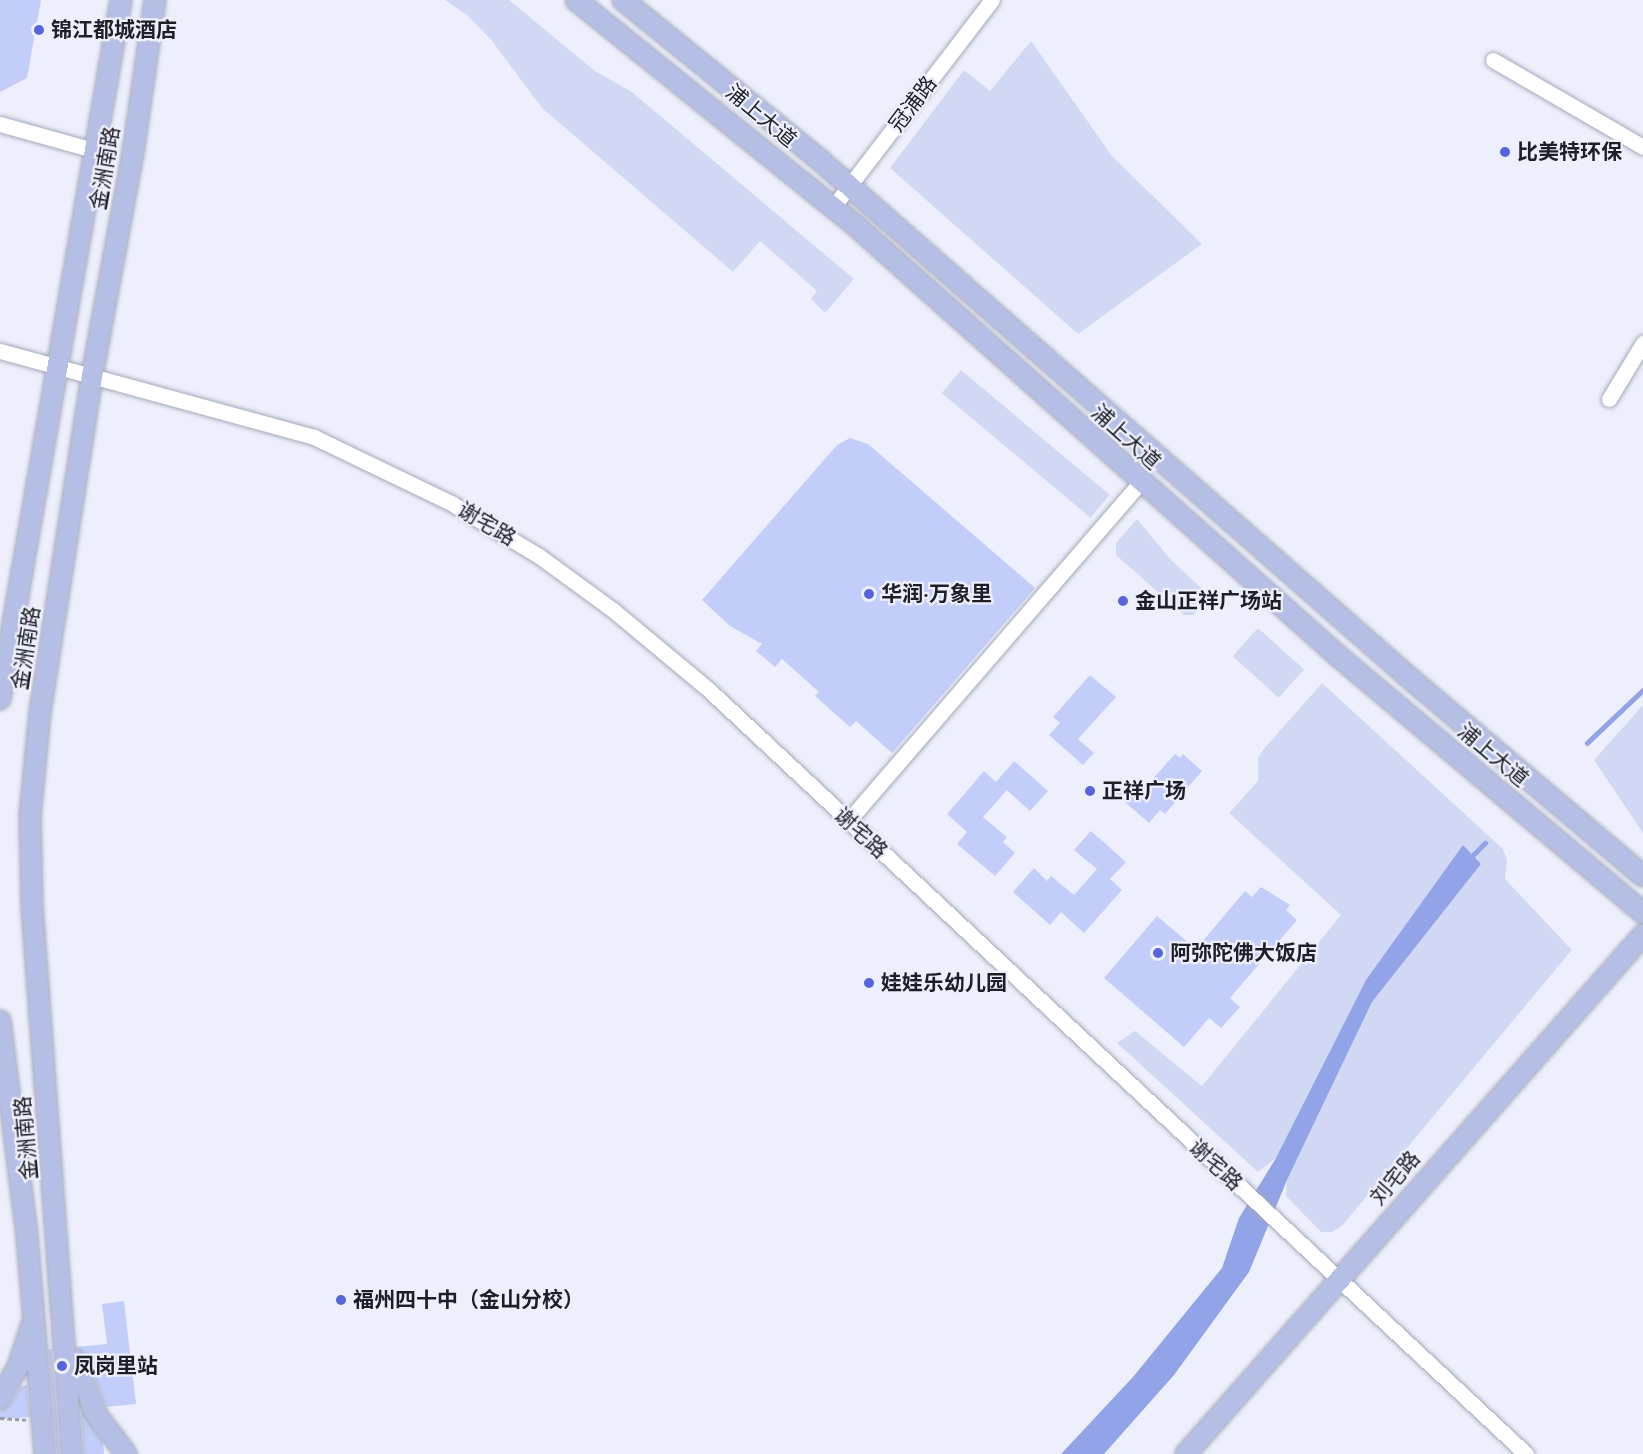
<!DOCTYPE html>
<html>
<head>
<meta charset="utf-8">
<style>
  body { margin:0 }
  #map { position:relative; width:1643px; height:1454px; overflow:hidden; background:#edf0fc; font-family:"Libre Baskerville","Noto Sans SC",serif }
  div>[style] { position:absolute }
  .green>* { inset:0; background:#d1d8f3; transform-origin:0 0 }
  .water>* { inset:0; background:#93a3e8 }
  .stream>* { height:4.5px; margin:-2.25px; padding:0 2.25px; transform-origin:2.25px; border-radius:2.25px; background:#93a3e8 }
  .building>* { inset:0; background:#c2cef9 }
  .path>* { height:3px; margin-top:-1.5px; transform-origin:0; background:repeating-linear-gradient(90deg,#999ba5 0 4.5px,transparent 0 7.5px) }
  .roads { filter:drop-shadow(0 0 2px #a4a9bb) drop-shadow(0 0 2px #a4a9bb) }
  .minor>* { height:15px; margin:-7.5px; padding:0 7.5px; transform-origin:7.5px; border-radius:7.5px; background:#fff }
  .major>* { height:20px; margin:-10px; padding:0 10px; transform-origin:10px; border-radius:10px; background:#b5bee5 }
  .dots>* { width:16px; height:16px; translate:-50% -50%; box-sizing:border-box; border:3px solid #edf0fc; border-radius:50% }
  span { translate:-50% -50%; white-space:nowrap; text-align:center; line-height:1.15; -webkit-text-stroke:4.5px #edf0fc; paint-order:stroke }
  .poi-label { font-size:21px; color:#1e1f26; font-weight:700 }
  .left { translate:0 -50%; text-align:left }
  .street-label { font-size:21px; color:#1e1f26 }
</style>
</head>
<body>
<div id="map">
  <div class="green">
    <div style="clip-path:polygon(445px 0,509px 0,595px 71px,632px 92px,854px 279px,825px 313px,811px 299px,817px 291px,760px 241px,733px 272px,542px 108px,492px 41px,467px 15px)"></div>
    <div style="clip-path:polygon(1031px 41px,1112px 156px,1202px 244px,1078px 334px,890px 168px,964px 70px,990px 91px)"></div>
    <div style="left:961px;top:370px;width:194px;height:30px;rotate:40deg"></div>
    <div style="clip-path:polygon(1137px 519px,1171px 560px,1212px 598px,1193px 615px,1184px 615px,1116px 555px,1116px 543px)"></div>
    <div style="left:1258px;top:628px;width:62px;height:38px;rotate:42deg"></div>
    <div style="clip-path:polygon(1322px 683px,1503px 849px,1507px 860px,1505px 879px,1572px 950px,1342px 1226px,1332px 1232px,1321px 1232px,1286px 1196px,1287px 1180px,1372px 1002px,1481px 864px,1463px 846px,1276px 1158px,1258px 1172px,1117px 1043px,1135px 1031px,1202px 1086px,1341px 915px,1229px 813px,1258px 781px,1258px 758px,1263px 750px)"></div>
    <div style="clip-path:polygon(1643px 705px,1643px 833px,1594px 760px)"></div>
  </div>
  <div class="water">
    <div style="clip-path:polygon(1463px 845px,1481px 864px,1372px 1002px,1287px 1180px,1249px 1272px,1174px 1375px,1104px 1454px,1061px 1454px,1133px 1377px,1222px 1268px,1239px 1218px,1276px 1158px,1366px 980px)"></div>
  </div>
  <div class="stream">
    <div style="left:1587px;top:743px;width:77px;rotate:-43.4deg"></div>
    <div style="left:1473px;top:855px;width:17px;rotate:-45deg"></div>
  </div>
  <div class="building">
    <div style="clip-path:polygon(0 0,41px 0,27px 78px,0 92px)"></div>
    <div style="clip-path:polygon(850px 438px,868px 444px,1035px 588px,892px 753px,856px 721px,850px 727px,815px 696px,819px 692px,782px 659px,775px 667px,756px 651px,762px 644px,730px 626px,702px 600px,837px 445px)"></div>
    <div style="clip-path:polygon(1090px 675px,1116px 697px,1078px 739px,1094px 753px,1083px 765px,1049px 735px,1060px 723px,1053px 717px)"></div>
    <div style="clip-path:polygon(1175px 754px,1180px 758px,1183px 754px,1202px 771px,1165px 814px,1160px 810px,1149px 823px,1111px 790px,1121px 778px,1139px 794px)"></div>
    <div style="clip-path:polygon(1014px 761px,1048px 791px,1030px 811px,1007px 790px,983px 817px,1007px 837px,1003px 842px,1015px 853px,995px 876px,957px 844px,967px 832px,947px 814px,984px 771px,996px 782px)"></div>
    <div style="clip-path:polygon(1091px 831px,1126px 862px,1110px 879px,1122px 890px,1084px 933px,1061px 912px,1050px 925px,1013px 892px,1034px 868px,1047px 881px,1051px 876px,1074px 895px,1097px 869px,1074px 850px)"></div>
    <div style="clip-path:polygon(1261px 887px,1290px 905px,1286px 910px,1297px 920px,1230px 998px,1240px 1007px,1221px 1028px,1209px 1018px,1184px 1047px,1104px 978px,1157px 916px,1196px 949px,1245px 891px,1252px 897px)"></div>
    <div style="clip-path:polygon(124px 1301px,136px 1404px,106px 1407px,86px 1356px,76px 1347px,107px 1344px,102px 1304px)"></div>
    <div style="clip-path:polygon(48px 1349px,52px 1349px,60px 1454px,57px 1454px)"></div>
    <div style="clip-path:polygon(27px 1385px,30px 1417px,0 1419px,0 1410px,10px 1404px,21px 1386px)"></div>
    <div style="clip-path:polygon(81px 1408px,103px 1443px,104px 1454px,84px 1454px)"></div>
  </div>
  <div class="path">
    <div style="left:0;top:1418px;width:26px;rotate:4deg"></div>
  </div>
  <div class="roads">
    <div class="minor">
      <div style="left:1493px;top:60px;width:173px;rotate:30.1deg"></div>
      <div style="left:0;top:124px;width:98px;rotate:15.5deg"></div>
      <div style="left:833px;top:207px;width:261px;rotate:-52.5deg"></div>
      <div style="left:0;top:351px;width:326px;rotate:15.3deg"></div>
      <div style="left:314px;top:437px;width:152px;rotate:25.7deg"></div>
      <div style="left:451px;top:503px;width:103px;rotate:31.1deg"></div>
      <div style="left:539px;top:556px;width:92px;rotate:36.1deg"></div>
      <div style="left:613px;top:610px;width:125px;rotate:39.8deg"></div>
      <div style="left:709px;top:690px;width:1119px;rotate:43.08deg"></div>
      <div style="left:1609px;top:399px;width:66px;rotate:-58.7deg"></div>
      <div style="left:848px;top:821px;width:448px;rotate:-49.2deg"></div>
    </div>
    <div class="major">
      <div style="left:576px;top:0;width:360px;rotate:38.9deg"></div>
      <div style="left:856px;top:226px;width:645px;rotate:41.73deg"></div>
      <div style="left:1337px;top:655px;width:400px;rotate:40.1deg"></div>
      <div style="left:623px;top:0;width:257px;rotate:39.1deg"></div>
      <div style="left:822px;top:162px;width:776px;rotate:41.29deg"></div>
      <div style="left:1405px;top:674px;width:312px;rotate:40.3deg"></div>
      <div style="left:0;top:699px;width:709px;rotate:-80.18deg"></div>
      <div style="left:0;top:1021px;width:217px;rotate:82.8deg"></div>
      <div style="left:27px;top:1236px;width:219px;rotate:85.3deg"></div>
      <div style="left:75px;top:1360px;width:58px;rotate:68.7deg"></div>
      <div style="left:96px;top:1414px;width:50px;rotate:53.1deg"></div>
      <div style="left:0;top:1398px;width:36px;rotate:-60deg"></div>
      <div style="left:18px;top:1367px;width:42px;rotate:-72deg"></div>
      <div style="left:72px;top:1454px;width:550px;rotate:-94.17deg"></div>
      <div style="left:32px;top:905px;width:89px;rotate:-91.3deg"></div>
      <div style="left:30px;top:816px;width:104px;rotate:-84.5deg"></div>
      <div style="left:40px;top:712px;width:340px;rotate:-81.2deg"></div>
      <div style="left:92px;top:376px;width:227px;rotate:-79.6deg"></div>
      <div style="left:133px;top:153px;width:155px;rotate:-81.8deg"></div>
      <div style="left:1186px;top:1454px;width:692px;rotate:-48.63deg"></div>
    </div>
  </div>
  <div class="dots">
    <div style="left:39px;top:30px;background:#5665dc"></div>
    <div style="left:1505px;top:152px;background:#5665dc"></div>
    <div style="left:869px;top:594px;background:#5665dc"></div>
    <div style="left:1123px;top:601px;background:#5665dc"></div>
    <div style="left:1090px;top:791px;background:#5665dc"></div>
    <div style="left:1158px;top:953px;background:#5665dc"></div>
    <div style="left:869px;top:983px;background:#5665dc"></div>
    <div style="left:341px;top:1300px;background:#5665dc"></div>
    <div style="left:62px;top:1366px;background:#5665dc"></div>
  </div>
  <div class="poi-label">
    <span class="left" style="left:51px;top:30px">锦江都城酒店</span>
    <span class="left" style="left:1517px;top:152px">比美特环保</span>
    <span class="left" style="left:881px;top:594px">华润·万象里</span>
    <span class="left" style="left:1135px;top:601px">金山正祥广场站</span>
    <span class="left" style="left:1102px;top:791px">正祥广场</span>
    <span class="left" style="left:1170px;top:953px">阿弥陀佛大饭店</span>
    <span class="left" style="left:881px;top:983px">娃娃乐幼儿园</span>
    <span class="left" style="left:353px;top:1300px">福州四十中（金山分校）</span>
    <span class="left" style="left:74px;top:1366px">凤岗里站</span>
  </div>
  <div class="street-label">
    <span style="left:913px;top:104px;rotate:-53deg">冠浦路</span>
    <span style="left:761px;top:116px;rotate:40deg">浦上大道</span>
    <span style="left:105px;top:168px;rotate:-80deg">金洲南路</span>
    <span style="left:1126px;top:437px;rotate:42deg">浦上大道</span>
    <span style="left:487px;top:524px;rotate:31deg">谢宅路</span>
    <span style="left:26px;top:648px;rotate:-81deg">金洲南路</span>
    <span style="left:1493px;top:755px;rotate:40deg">浦上大道</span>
    <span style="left:861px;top:833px;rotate:43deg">谢宅路</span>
    <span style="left:26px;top:1138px;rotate:-95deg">金洲南路</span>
    <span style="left:1216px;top:1165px;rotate:43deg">谢宅路</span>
    <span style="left:1395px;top:1178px;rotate:-49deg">刘宅路</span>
  </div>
</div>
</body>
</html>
